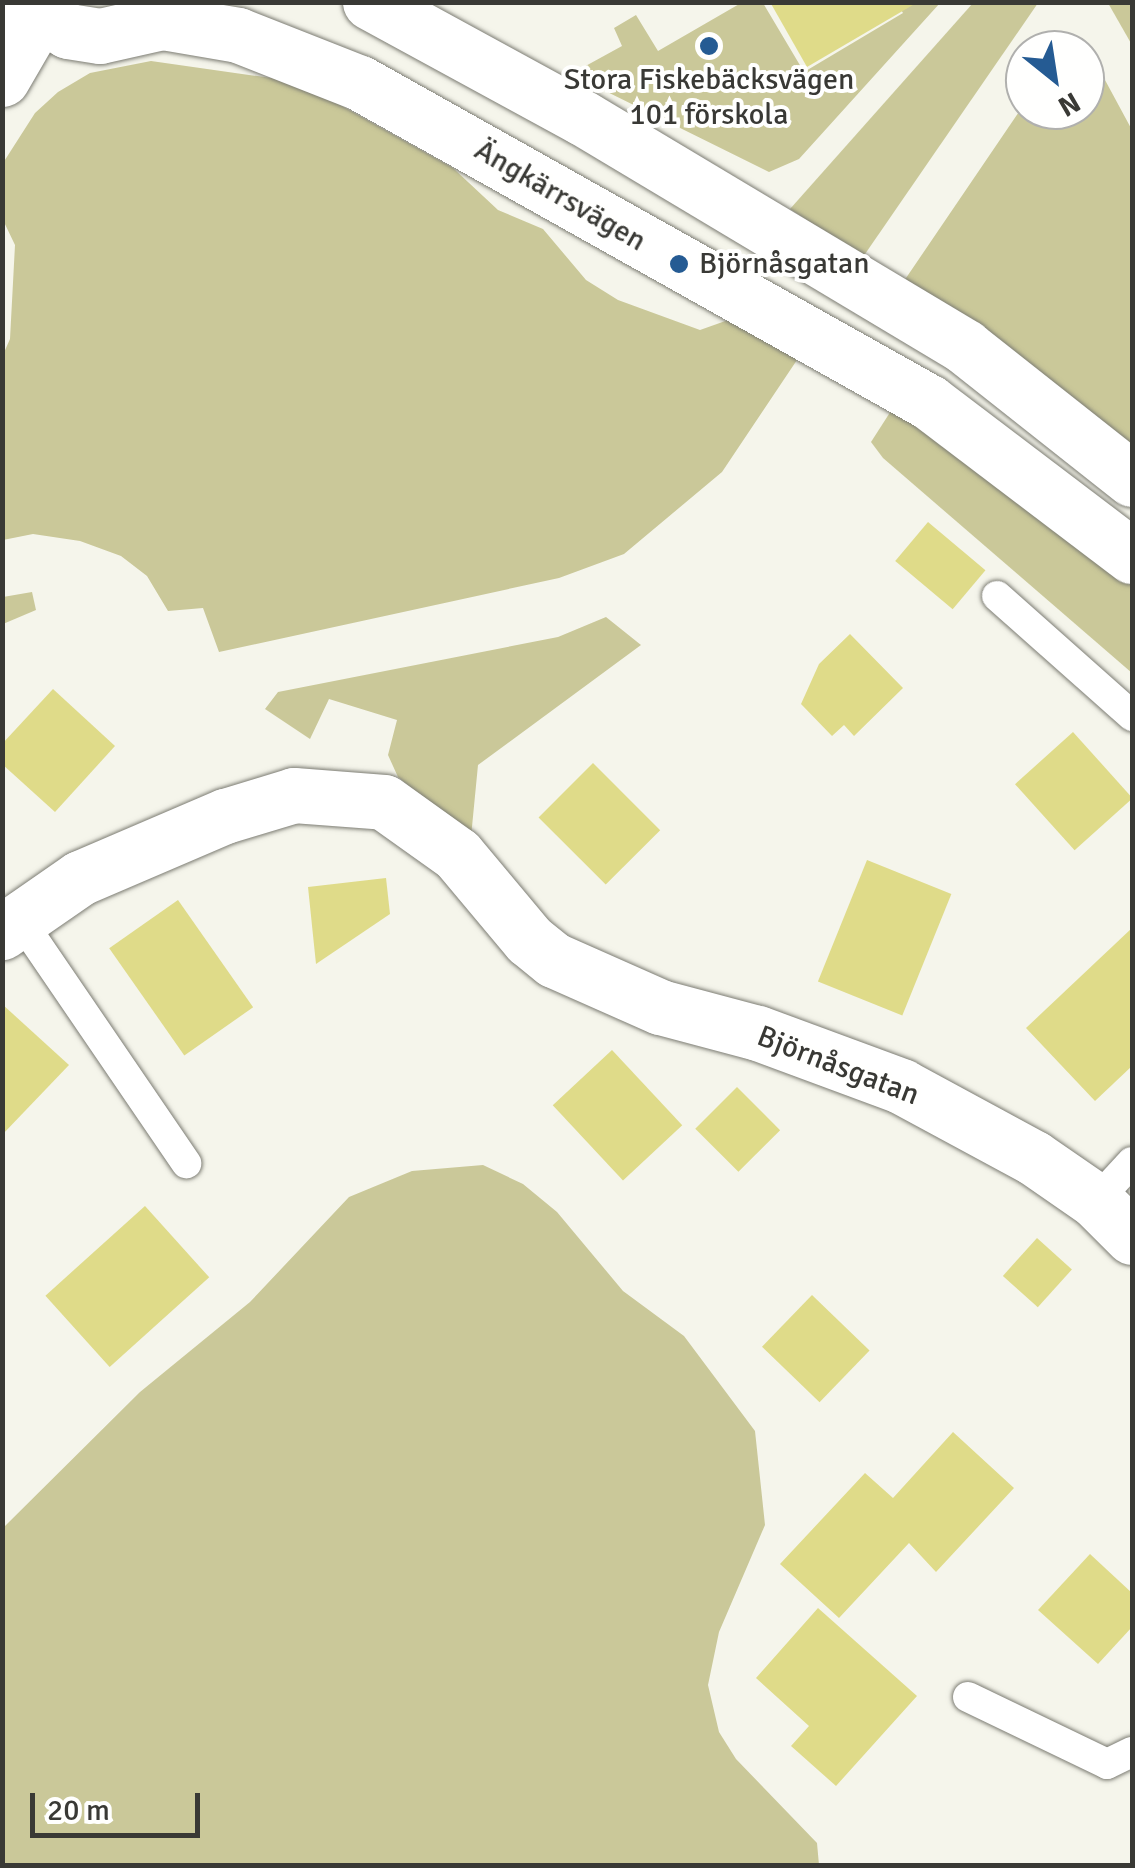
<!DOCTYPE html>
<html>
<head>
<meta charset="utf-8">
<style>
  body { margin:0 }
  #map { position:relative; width:1135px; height:1868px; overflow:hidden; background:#f5f5eb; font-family:Signika,sans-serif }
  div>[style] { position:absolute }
  .green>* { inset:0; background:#cac899 }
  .building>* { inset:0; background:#dfdb89; transform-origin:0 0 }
  .roads { filter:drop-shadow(0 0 2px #7c7c73) drop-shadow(0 0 2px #7c7c73) }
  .service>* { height:30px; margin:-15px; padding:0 15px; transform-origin:15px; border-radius:15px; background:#fff }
  .minor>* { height:55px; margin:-27.5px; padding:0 27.5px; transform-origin:27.5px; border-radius:27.5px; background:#fff }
  .tertiary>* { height:55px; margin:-27.5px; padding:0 27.5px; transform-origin:27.5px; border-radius:27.5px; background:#fff }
  .dots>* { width:28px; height:28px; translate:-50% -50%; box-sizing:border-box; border:5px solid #fffffe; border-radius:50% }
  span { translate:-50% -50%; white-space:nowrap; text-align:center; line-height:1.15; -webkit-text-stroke:8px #fffffe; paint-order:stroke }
  .poi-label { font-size:30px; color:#393935 }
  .left { translate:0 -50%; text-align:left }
  .street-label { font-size:30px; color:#393935 }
  .frame { position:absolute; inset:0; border:5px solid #393935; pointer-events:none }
  .north { position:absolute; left:1005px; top:30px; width:100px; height:100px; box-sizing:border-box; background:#fffffe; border:2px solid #b0b0ae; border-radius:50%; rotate:150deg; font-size:28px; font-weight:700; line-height:40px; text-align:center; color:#393935 }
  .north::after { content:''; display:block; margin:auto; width:35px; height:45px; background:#255b93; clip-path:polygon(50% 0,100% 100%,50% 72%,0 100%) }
  .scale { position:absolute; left:30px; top:1793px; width:170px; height:45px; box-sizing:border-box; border:5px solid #393935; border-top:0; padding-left:12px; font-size:30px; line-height:35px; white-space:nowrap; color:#393935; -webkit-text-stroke:8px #fffffe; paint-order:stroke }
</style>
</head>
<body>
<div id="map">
  <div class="green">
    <div style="clip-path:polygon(741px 3px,763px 3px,804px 72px,903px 13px,897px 3px,940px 3px,799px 159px,769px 172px,571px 74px,622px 46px,614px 28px,636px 15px,658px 51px)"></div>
    <div style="clip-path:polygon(973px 3px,1038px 3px,863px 257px,790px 209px)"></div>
    <div style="clip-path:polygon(1108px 3px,1132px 3px,1132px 45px)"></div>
    <div style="clip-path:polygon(1085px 43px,1132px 130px,1132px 445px,904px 281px,1025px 103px,1025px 110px,1085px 110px,1085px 50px,1063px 50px)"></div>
    <div style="clip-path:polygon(151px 61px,299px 82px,453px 168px,498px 210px,543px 229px,586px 280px,618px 300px,700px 330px,731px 319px,801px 354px,722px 472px,624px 554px,559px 578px,219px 652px,203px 608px,168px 611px,147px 576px,121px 556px,80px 541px,33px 534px,3px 540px,2px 357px,10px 339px,15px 245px,3px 220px,3px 163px,35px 113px,58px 92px,90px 73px)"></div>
    <div style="clip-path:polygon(898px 400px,1132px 576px,1132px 673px,883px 458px,871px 442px)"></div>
    <div style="clip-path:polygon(32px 592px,36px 610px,3px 624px,3px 597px)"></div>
    <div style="clip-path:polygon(606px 617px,641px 645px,478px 765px,471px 837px,398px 777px,388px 755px,397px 720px,329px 699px,310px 739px,265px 709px,278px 692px,558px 637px)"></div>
    <div style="clip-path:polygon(483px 1165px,523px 1184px,557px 1212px,623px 1291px,684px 1336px,755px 1431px,765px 1525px,719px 1632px,708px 1685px,719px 1732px,736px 1759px,817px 1843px,819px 1865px,3px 1865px,3px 1528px,140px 1392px,250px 1302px,349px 1197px,412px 1171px)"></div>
  </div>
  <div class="building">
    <div style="clip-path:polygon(770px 2px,918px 2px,807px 67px)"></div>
    <div style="left:928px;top:522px;width:75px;height:51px;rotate:40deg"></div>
    <div style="clip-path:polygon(850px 634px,903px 688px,854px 736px,844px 725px,832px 736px,801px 704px,819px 664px)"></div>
    <div style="clip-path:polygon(53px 689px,115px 746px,55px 812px,2px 764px,2px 744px)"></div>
    <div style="left:1073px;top:732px;width:89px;height:78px;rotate:48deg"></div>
    <div style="left:593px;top:763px;width:95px;height:77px;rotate:45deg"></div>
    <div style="left:867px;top:860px;width:91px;height:131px;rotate:22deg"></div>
    <div style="clip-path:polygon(386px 878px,390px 914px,316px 964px,308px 887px)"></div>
    <div style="left:178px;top:900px;width:131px;height:84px;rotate:55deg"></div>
    <div style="clip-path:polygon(1132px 928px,1132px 1066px,1095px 1101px,1026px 1028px)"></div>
    <div style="clip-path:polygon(2px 1004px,69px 1065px,2px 1135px)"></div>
    <div style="left:612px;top:1050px;width:103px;height:81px;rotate:47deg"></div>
    <div style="left:737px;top:1087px;width:61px;height:59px;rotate:45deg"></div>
    <div style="left:145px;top:1206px;width:96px;height:134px;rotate:48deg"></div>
    <div style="left:1037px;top:1238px;width:47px;height:51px;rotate:42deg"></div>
    <div style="left:812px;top:1295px;width:80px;height:72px;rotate:44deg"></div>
    <div style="clip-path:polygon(953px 1432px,1014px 1488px,936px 1572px,909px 1543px,839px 1618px,780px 1564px,865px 1473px,893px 1498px)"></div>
    <div style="clip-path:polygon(1090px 1554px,1132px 1593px,1132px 1627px,1098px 1664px,1038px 1610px)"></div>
    <div style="clip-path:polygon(818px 1608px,917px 1696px,836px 1786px,791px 1746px,809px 1726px,756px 1678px)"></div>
  </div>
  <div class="roads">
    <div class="service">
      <div style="left:997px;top:596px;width:181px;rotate:41.6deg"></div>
      <div style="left:19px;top:918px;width:297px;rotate:55.7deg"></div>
      <div style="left:1096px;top:1201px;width:53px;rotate:-47.3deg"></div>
      <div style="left:968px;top:1697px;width:154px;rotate:25.7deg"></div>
      <div style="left:1107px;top:1764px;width:28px;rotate:-26deg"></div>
    </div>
    <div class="minor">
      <div style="left:2px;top:932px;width:95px;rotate:-34.7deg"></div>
      <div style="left:80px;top:878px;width:158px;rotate:-23.2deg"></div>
      <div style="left:225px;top:816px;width:72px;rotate:-16.9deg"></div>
      <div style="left:294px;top:795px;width:90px;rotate:4.4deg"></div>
      <div style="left:384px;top:802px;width:90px;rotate:35.5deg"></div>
      <div style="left:457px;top:854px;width:112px;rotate:50.1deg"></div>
      <div style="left:529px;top:940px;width:32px;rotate:39deg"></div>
      <div style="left:554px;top:960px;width:116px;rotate:23.9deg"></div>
      <div style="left:660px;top:1007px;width:101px;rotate:14.9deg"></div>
      <div style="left:758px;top:1033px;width:153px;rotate:20.3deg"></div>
      <div style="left:901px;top:1086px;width:151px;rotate:28.4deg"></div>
      <div style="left:1034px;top:1158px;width:75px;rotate:34.7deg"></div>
      <div style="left:1096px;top:1201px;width:51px;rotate:45deg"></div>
    </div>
    <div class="tertiary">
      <div style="left:21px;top:2px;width:55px;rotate:31.7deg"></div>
      <div style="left:68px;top:31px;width:32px;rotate:9deg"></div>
      <div style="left:100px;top:36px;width:64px;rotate:-12.7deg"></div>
      <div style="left:162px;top:22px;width:35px;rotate:-35deg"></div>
      <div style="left:370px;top:2px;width:243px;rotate:28.6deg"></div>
      <div style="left:583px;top:118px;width:445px;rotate:30.9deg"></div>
      <div style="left:965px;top:347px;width:213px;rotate:38.3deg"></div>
      <div style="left:162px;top:22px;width:77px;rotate:9.7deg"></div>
      <div style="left:238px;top:35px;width:131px;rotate:21.5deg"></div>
      <div style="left:360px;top:83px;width:652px;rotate:29.28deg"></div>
      <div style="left:929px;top:402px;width:255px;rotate:37.2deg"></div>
      <div style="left:2px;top:79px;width:72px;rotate:-59.9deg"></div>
    </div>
  </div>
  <div class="dots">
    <div style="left:709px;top:46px;background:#255b93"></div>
    <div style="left:679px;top:264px;background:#255b93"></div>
  </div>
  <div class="poi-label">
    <span style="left:709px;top:97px">Stora Fiskebäcksvägen<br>101 förskola</span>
    <span class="left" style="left:699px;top:264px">Björnåsgatan</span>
  </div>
  <div class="street-label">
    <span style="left:560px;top:196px;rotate:30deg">Ängkärrsvägen</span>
    <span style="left:838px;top:1066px;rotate:21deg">Björnåsgatan</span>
  </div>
  <div class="frame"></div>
  <div class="north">N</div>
  <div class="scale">20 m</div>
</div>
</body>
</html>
